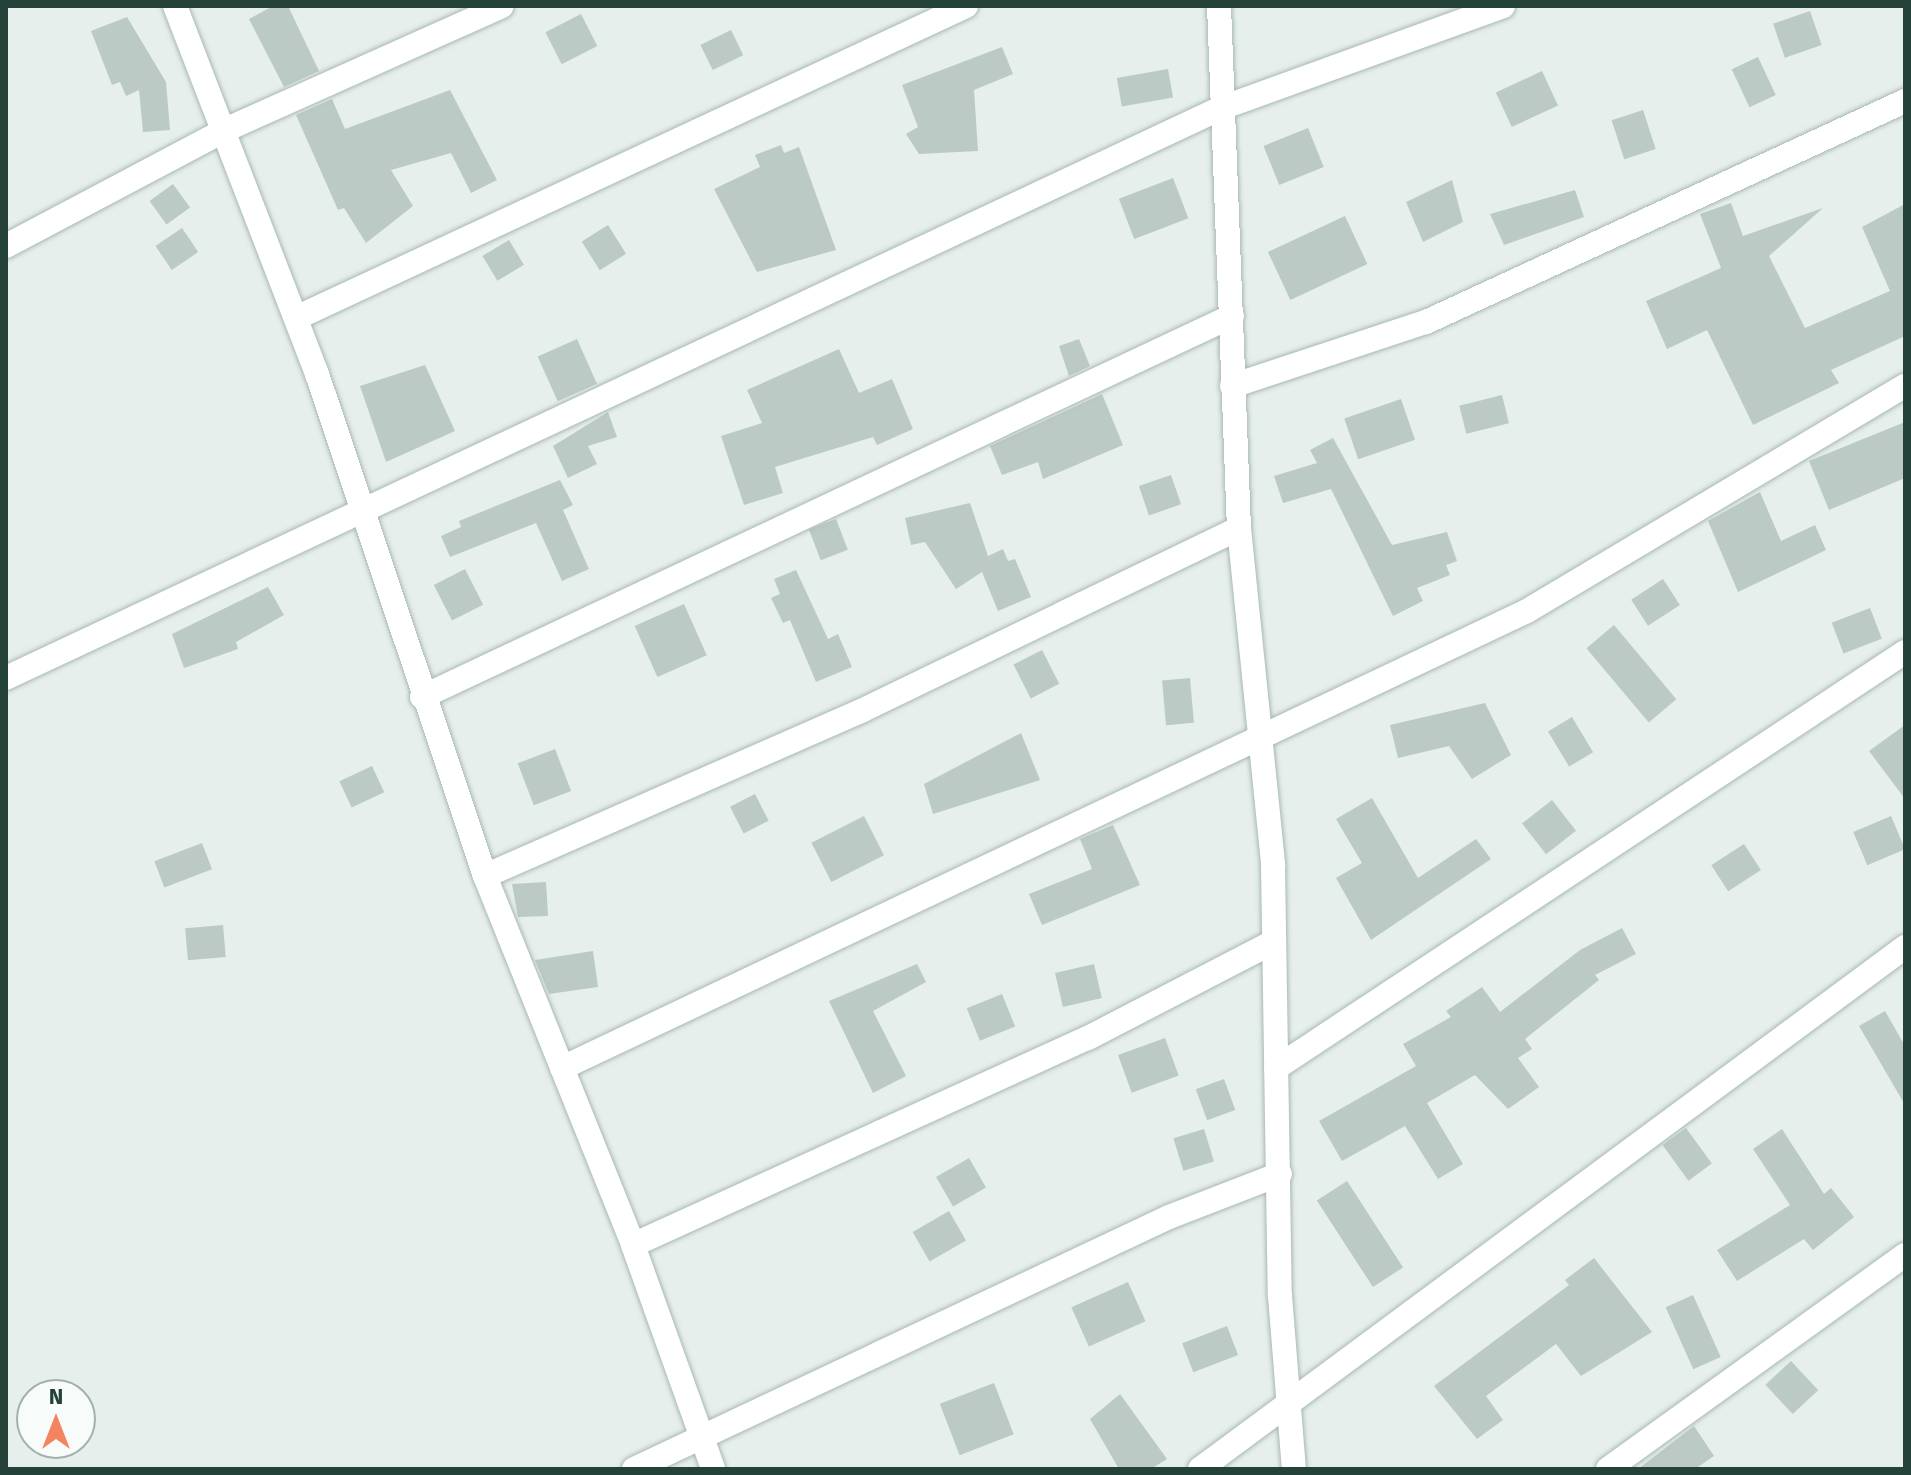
<!DOCTYPE html>
<html>
<head>
<meta charset="utf-8">
<style>
  body { margin:0 }
  #map { position:relative; width:1911px; height:1475px; overflow:hidden; background:#e6efeb; font-family:"Fira Sans",sans-serif }
  div>[style] { position:absolute }
  .building>* { inset:0; background:#bbcac4; transform-origin:0 0 }
  .roads { filter:drop-shadow(0 0 2px #a8b8b2) drop-shadow(0 0 2px #a8b8b2) }
  .street>* { height:24px; margin:-12px; padding:0 12px; transform-origin:12px; border-radius:12px; background:#fff }
  span { translate:-50% -50%; white-space:nowrap; text-align:center; line-height:1.15; -webkit-text-stroke:6px #f7fbf9; paint-order:stroke }
  .frame { position:absolute; inset:0; border:8px solid #24423a; pointer-events:none }
  .north { position:absolute; left:16px; top:1379px; width:80px; height:80px; box-sizing:border-box; background:#f7fbf9; border:2px solid #a3b1ad; border-radius:50%; rotate:0deg; font-size:22px; font-weight:700; line-height:32px; text-align:center; color:#24423a }
  .north::after { content:''; display:block; margin:auto; width:28px; height:36px; background:#f4845f; clip-path:polygon(50% 0,100% 100%,50% 72%,0 100%) }
</style>
</head>
<body>
<div id="map">
  <div class="building">
    <div style="clip-path:polygon(273px 6px,288px 6px,319px 71px,284px 87px,249px 19px)"></div>
    <div style="left:1810px;top:11px;width:36px;height:39px;rotate:71deg"></div>
    <div style="left:581px;top:14px;width:36px;height:40px;rotate:63deg"></div>
    <div style="clip-path:polygon(127px 17px,166px 82px,170px 130px,143px 132px,139px 90px,126px 96px,120px 82px,112px 85px,91px 31px)"></div>
    <div style="left:731px;top:30px;width:28px;height:34px;rotate:64deg"></div>
    <div style="clip-path:polygon(1002px 47px,1013px 74px,974px 90px,978px 151px,919px 154px,906px 134px,918px 127px,902px 85px)"></div>
    <div style="left:1758px;top:57px;width:42px;height:29px;rotate:65deg"></div>
    <div style="left:1168px;top:69px;width:29px;height:52px;rotate:80deg"></div>
    <div style="left:1542px;top:71px;width:38px;height:51px;rotate:65deg"></div>
    <div style="clip-path:polygon(450px 90px,497px 180px,471px 193px,451px 153px,391px 170px,413px 206px,366px 243px,344px 208px,338px 210px,296px 115px,332px 99px,345px 129px)"></div>
    <div style="left:1643px;top:110px;width:41px;height:33px;rotate:72deg"></div>
    <div style="left:1308px;top:128px;width:42px;height:48px;rotate:68deg"></div>
    <div style="clip-path:polygon(781px 145px,784px 153px,799px 147px,836px 250px,757px 272px,714px 189px,760px 167px,755px 155px)"></div>
    <div style="left:1173px;top:178px;width:43px;height:58px;rotate:69deg"></div>
    <div style="clip-path:polygon(1452px 180px,1463px 222px,1423px 242px,1406px 202px)"></div>
    <div style="left:173px;top:184px;width:29px;height:29px;rotate:54deg"></div>
    <div style="clip-path:polygon(1575px 190px,1584px 217px,1504px 245px,1490px 214px)"></div>
    <div style="clip-path:polygon(1731px 203px,1743px 236px,1823px 208px,1769px 256px,1805px 328px,1890px 291px,1862px 227px,1905px 204px,1905px 336px,1831px 370px,1839px 383px,1753px 425px,1707px 330px,1667px 349px,1646px 301px,1721px 268px,1700px 214px)"></div>
    <div style="left:1345px;top:216px;width:53px;height:85px;rotate:65deg"></div>
    <div style="left:608px;top:225px;width:34px;height:31px;rotate:58deg"></div>
    <div style="left:182px;top:228px;width:29px;height:32px;rotate:56deg"></div>
    <div style="left:509px;top:240px;width:29px;height:31px;rotate:59deg"></div>
    <div style="left:577px;top:339px;width:49px;height:43px;rotate:66deg"></div>
    <div style="clip-path:polygon(1079px 339px,1090px 366px,1069px 376px,1059px 346px)"></div>
    <div style="clip-path:polygon(839px 349px,859px 393px,892px 379px,913px 429px,877px 445px,873px 437px,775px 467px,783px 493px,744px 505px,721px 436px,762px 423px,747px 390px)"></div>
    <div style="clip-path:polygon(425px 365px,455px 431px,386px 462px,360px 386px)"></div>
    <div style="clip-path:polygon(1102px 394px,1123px 445px,1043px 479px,1038px 462px,1002px 475px,990px 446px)"></div>
    <div style="left:1502px;top:395px;width:29px;height:44px;rotate:76deg"></div>
    <div style="left:1401px;top:399px;width:43px;height:60px;rotate:71deg"></div>
    <div style="clip-path:polygon(608px 412px,617px 437px,588px 446px,597px 464px,568px 478px,553px 446px)"></div>
    <div style="clip-path:polygon(1905px 422px,1905px 478px,1829px 510px,1809px 461px)"></div>
    <div style="clip-path:polygon(1333px 438px,1392px 545px,1447px 532px,1457px 561px,1446px 565px,1450px 575px,1417px 588px,1423px 601px,1393px 616px,1331px 489px,1283px 503px,1274px 476px,1317px 463px,1310px 450px)"></div>
    <div style="left:1171px;top:475px;width:31px;height:34px;rotate:71deg"></div>
    <div style="clip-path:polygon(560px 480px,573px 505px,563px 510px,589px 569px,562px 581px,536px 523px,450px 557px,441px 536px,461px 527px,459px 521px)"></div>
    <div style="clip-path:polygon(1760px 492px,1781px 541px,1815px 525px,1826px 550px,1738px 592px,1708px 521px)"></div>
    <div style="clip-path:polygon(970px 503px,988px 556px,1003px 549px,1008px 561px,1015px 559px,1031px 597px,998px 611px,982px 572px,956px 589px,925px 542px,911px 545px,905px 518px)"></div>
    <div style="left:836px;top:519px;width:33px;height:29px;rotate:69deg"></div>
    <div style="left:465px;top:569px;width:40px;height:35px;rotate:63deg"></div>
    <div style="clip-path:polygon(796px 570px,828px 639px,838px 634px,852px 667px,816px 682px,790px 620px,783px 623px,771px 598px,780px 594px,774px 579px)"></div>
    <div style="left:1663px;top:579px;width:31px;height:38px;rotate:57deg"></div>
    <div style="clip-path:polygon(268px 587px,284px 615px,236px 642px,238px 649px,184px 668px,172px 634px)"></div>
    <div style="left:684px;top:604px;width:56px;height:54px;rotate:66deg"></div>
    <div style="left:1870px;top:608px;width:33px;height:41px;rotate:69deg"></div>
    <div style="left:1614px;top:625px;width:97px;height:36px;rotate:50deg"></div>
    <div style="left:1042px;top:650px;width:38px;height:32px;rotate:63deg"></div>
    <div style="left:1190px;top:678px;width:45px;height:28px;rotate:85deg"></div>
    <div style="clip-path:polygon(1485px 703px,1511px 755px,1472px 779px,1449px 746px,1398px 758px,1390px 725px)"></div>
    <div style="left:1572px;top:717px;width:41px;height:28px;rotate:59deg"></div>
    <div style="clip-path:polygon(1905px 725px,1905px 799px,1869px 751px)"></div>
    <div style="clip-path:polygon(1021px 733px,1040px 780px,933px 814px,924px 784px)"></div>
    <div style="left:555px;top:749px;width:45px;height:40px;rotate:69deg"></div>
    <div style="left:372px;top:766px;width:29px;height:36px;rotate:65deg"></div>
    <div style="left:755px;top:794px;width:30px;height:28px;rotate:63deg"></div>
    <div style="clip-path:polygon(1372px 798px,1418px 878px,1476px 839px,1491px 859px,1371px 940px,1336px 878px,1362px 863px,1336px 819px)"></div>
    <div style="left:1552px;top:800px;width:39px;height:38px;rotate:52deg"></div>
    <div style="left:864px;top:816px;width:44px;height:59px;rotate:63deg"></div>
    <div style="left:1891px;top:816px;width:36px;height:41px;rotate:67deg"></div>
    <div style="clip-path:polygon(1113px 825px,1140px 885px,1042px 925px,1029px 894px,1092px 869px,1080px 839px)"></div>
    <div style="left:202px;top:843px;width:28px;height:51px;rotate:69deg"></div>
    <div style="left:1744px;top:844px;width:31px;height:39px;rotate:57deg"></div>
    <div style="clip-path:polygon(546px 882px,548px 916px,518px 917px,512px 884px)"></div>
    <div style="left:223px;top:925px;width:32px;height:38px;rotate:85deg"></div>
    <div style="clip-path:polygon(1622px 928px,1636px 954px,1595px 975px,1599px 980px,1525px 1039px,1532px 1049px,1518px 1058px,1539px 1087px,1508px 1109px,1475px 1075px,1427px 1103px,1463px 1164px,1438px 1179px,1405px 1126px,1342px 1161px,1319px 1121px,1416px 1066px,1403px 1044px,1451px 1017px,1446px 1011px,1482px 987px,1500px 1012px,1580px 950px)"></div>
    <div style="clip-path:polygon(593px 951px,598px 987px,549px 994px,535px 960px)"></div>
    <div style="clip-path:polygon(917px 964px,926px 982px,873px 1011px,906px 1076px,873px 1093px,829px 1001px)"></div>
    <div style="left:1094px;top:964px;width:35px;height:40px;rotate:77deg"></div>
    <div style="left:1002px;top:994px;width:35px;height:38px;rotate:68deg"></div>
    <div style="clip-path:polygon(1885px 1011px,1905px 1046px,1905px 1105px,1859px 1026px)"></div>
    <div style="left:1165px;top:1038px;width:40px;height:50px;rotate:70deg"></div>
    <div style="left:1224px;top:1079px;width:33px;height:30px;rotate:70deg"></div>
    <div style="left:1686px;top:1128px;width:44px;height:29px;rotate:54deg"></div>
    <div style="left:1204px;top:1129px;width:34px;height:32px;rotate:73deg"></div>
    <div style="clip-path:polygon(1782px 1129px,1824px 1194px,1831px 1188px,1854px 1217px,1813px 1250px,1804px 1239px,1737px 1281px,1717px 1250px,1790px 1205px,1753px 1149px)"></div>
    <div style="left:969px;top:1158px;width:34px;height:38px;rotate:60deg"></div>
    <div style="left:1347px;top:1181px;width:103px;height:36px;rotate:57deg"></div>
    <div style="left:949px;top:1211px;width:34px;height:42px;rotate:60deg"></div>
    <div style="clip-path:polygon(1594px 1258px,1652px 1332px,1581px 1376px,1556px 1344px,1486px 1396px,1503px 1420px,1477px 1439px,1434px 1386px,1569px 1285px,1565px 1280px)"></div>
    <div style="left:1128px;top:1282px;width:43px;height:62px;rotate:66deg"></div>
    <div style="left:1693px;top:1295px;width:68px;height:30px;rotate:66deg"></div>
    <div style="left:1227px;top:1326px;width:31px;height:48px;rotate:69deg"></div>
    <div style="left:1791px;top:1361px;width:40px;height:35px;rotate:47deg"></div>
    <div style="left:994px;top:1383px;width:55px;height:58px;rotate:69deg"></div>
    <div style="clip-path:polygon(1120px 1394px,1167px 1459px,1151px 1469px,1119px 1469px,1090px 1419px)"></div>
    <div style="clip-path:polygon(1694px 1426px,1714px 1456px,1695px 1469px,1638px 1469px)"></div>
  </div>
  <div class="roads">
    <div class="street">
      <div style="left:175px;top:6px;width:394px;rotate:68.9deg"></div>
      <div style="left:317px;top:374px;width:529px;rotate:71.5deg"></div>
      <div style="left:485px;top:876px;width:398px;rotate:68.1deg"></div>
      <div style="left:633px;top:1245px;width:238px;rotate:70.3deg"></div>
      <div style="left:1219px;top:6px;width:522px;rotate:87.81deg"></div>
      <div style="left:1239px;top:528px;width:339px;rotate:84.2deg"></div>
      <div style="left:1273px;top:865px;width:431px;rotate:89.1deg"></div>
      <div style="left:1280px;top:1296px;width:174px;rotate:85.4deg"></div>
      <div style="left:6px;top:246px;width:248px;rotate:-27.9deg"></div>
      <div style="left:225px;top:130px;width:303px;rotate:-24.1deg"></div>
      <div style="left:296px;top:318px;width:739px;rotate:-24.97deg"></div>
      <div style="left:1232px;top:386px;width:204px;rotate:-18.3deg"></div>
      <div style="left:1426px;top:322px;width:528px;rotate:-24.77deg"></div>
      <div style="left:6px;top:678px;width:1340px;rotate:-25.13deg"></div>
      <div style="left:1219px;top:109px;width:302px;rotate:-19.9deg"></div>
      <div style="left:422px;top:697px;width:895px;rotate:-25.19deg"></div>
      <div style="left:485px;top:876px;width:411px;rotate:-23.7deg"></div>
      <div style="left:861px;top:711px;width:420px;rotate:-25.8deg"></div>
      <div style="left:562px;top:1068px;width:1068px;rotate:-25.34deg"></div>
      <div style="left:1527px;top:611px;width:440px;rotate:-30.8deg"></div>
      <div style="left:1276px;top:1068px;width:754px;rotate:-33.48deg"></div>
      <div style="left:633px;top:1245px;width:500px;rotate:-24.5deg"></div>
      <div style="left:1088px;top:1038px;width:208px;rotate:-27.4deg"></div>
      <div style="left:634px;top:1469px;width:591px;rotate:-25.22deg"></div>
      <div style="left:1169px;top:1217px;width:119px;rotate:-21.2deg"></div>
      <div style="left:1200px;top:1469px;width:877px;rotate:-36.52deg"></div>
      <div style="left:1608px;top:1469px;width:366px;rotate:-35.8deg"></div>
    </div>
  </div>
  <div class="frame"></div>
  <div class="north">N</div>
</div>
</body>
</html>
